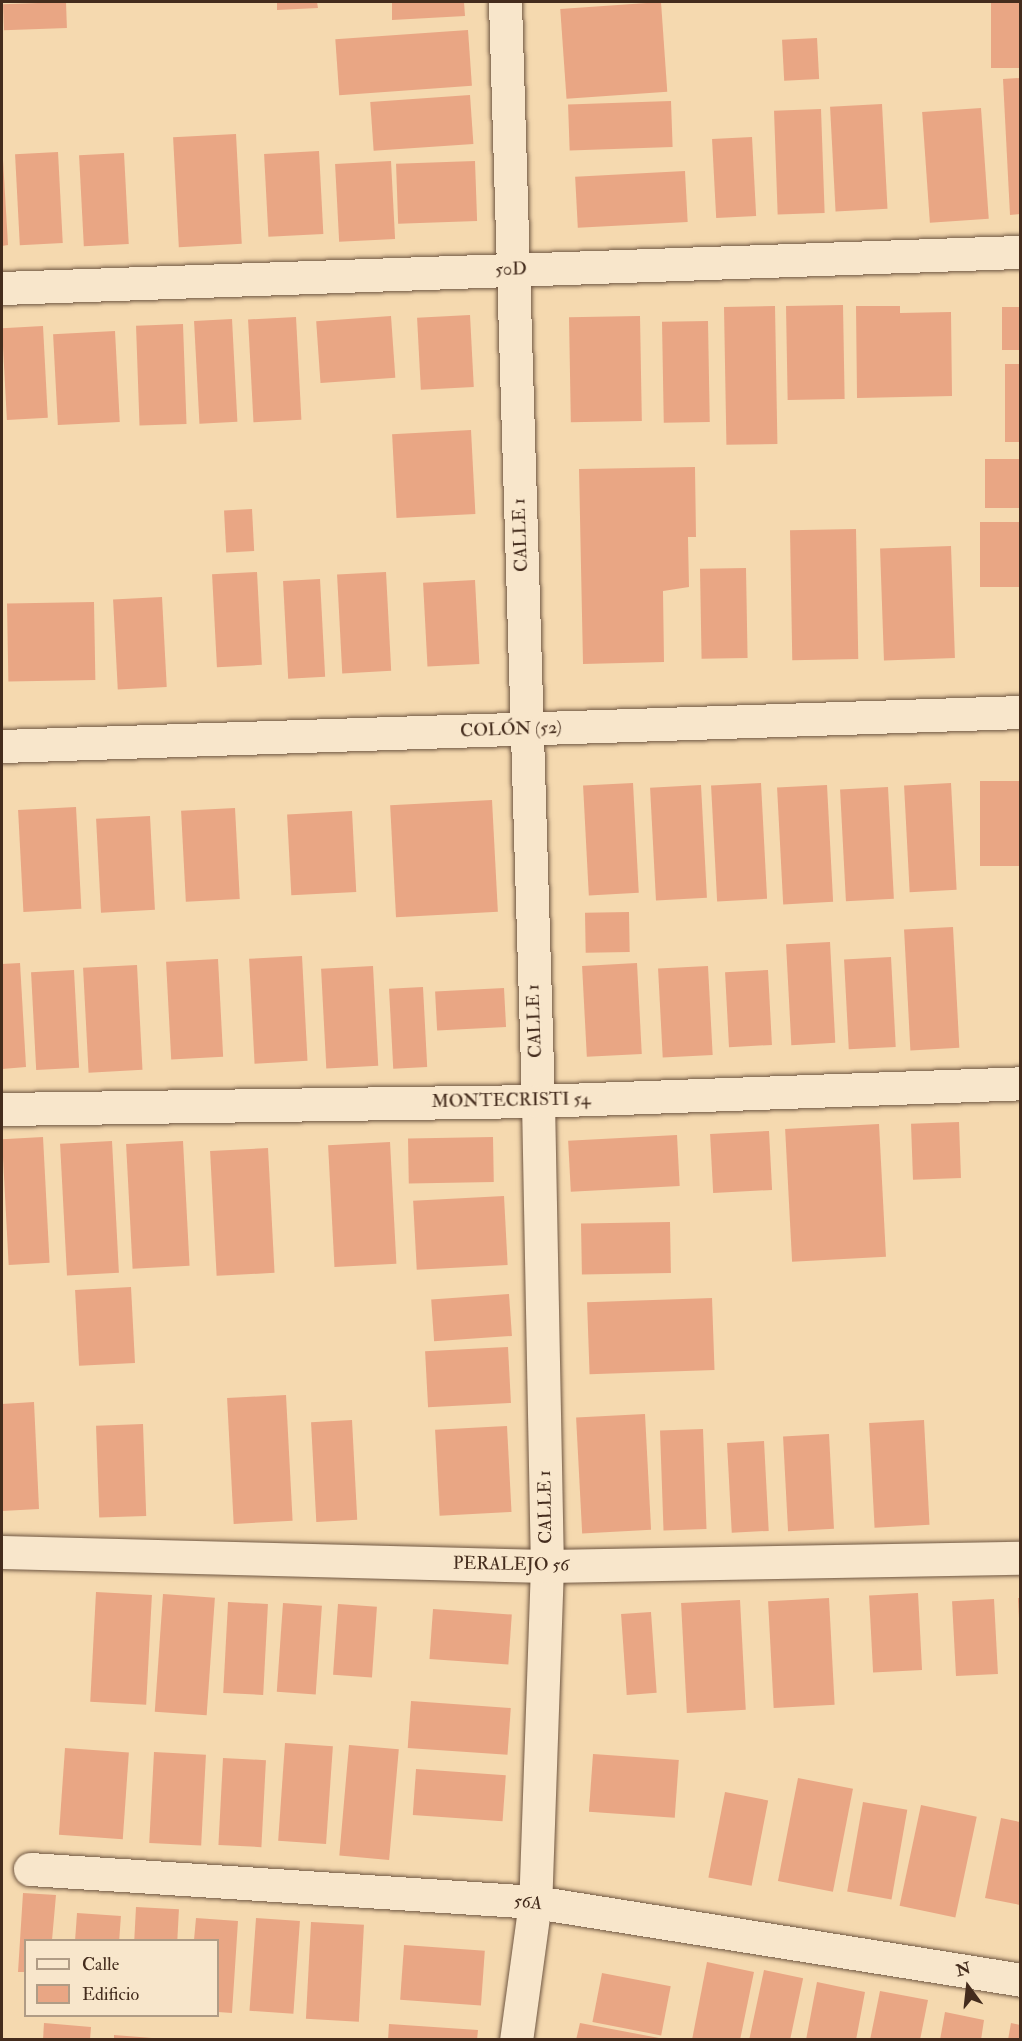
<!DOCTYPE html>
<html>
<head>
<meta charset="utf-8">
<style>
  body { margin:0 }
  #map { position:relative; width:1022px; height:2041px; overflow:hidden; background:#f5d9af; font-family:"IM FELL Double Pica",serif }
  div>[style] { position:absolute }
  .building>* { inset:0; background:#e9a684; transform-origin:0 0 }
  .roads { filter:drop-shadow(0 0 2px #705742) drop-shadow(0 0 2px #705742) }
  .street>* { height:33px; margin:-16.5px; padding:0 16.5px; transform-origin:16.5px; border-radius:16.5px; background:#f8e6cb }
  .secondary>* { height:33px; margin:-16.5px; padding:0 16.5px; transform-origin:16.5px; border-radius:16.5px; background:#f8e6cb }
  span { translate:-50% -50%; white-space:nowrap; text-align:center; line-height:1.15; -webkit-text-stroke:4.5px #f8e6cb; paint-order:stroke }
  .street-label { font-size:18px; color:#442c1d }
  .frame { position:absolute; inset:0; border:3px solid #442c1d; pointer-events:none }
  .legend { position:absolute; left:24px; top:1939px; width:195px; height:78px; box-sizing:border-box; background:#f8e6cb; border:2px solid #b09c85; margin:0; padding:8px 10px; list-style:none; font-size:18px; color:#442c1d }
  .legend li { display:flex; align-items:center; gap:12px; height:30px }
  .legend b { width:30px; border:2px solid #b09c85 }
  .north { position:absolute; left:938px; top:1957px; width:60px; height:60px; -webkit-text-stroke:4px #f8e6cb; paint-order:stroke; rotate:345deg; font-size:16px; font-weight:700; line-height:24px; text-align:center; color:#442c1d }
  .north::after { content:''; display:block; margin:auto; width:21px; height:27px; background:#442c1d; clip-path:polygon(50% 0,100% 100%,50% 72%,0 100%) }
</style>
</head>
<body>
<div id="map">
  <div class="building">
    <div style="left:66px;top:2px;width:26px;height:63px;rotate:88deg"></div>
    <div style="clip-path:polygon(277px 2px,317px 2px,318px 8px,277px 10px)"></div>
    <div style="clip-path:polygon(392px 2px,464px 2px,465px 16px,392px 20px)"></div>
    <div style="left:661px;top:2px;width:90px;height:101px;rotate:86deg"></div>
    <div style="left:991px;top:2px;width:29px;height:66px"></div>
    <div style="left:468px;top:30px;width:56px;height:133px;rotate:86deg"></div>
    <div style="left:817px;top:38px;width:41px;height:35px;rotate:87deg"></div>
    <div style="clip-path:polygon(1020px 78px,1020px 214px,1010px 215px,1003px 79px)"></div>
    <div style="left:470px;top:95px;width:49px;height:100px;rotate:86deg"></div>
    <div style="left:671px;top:101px;width:46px;height:103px;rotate:88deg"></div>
    <div style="left:882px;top:104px;width:105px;height:52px;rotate:87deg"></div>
    <div style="left:981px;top:108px;width:111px;height:59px;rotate:86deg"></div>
    <div style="left:821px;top:109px;width:104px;height:47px;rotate:88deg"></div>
    <div style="left:236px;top:134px;width:110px;height:63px;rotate:87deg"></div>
    <div style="left:752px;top:137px;width:79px;height:40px;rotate:87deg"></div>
    <div style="clip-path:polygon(2px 143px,8px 245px,2px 246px)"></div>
    <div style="left:319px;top:151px;width:83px;height:55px;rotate:87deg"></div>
    <div style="left:58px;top:152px;width:91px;height:43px;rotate:87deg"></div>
    <div style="left:124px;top:153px;width:91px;height:45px;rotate:87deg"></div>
    <div style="left:391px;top:161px;width:78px;height:56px;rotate:87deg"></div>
    <div style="left:475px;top:161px;width:60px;height:79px;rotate:88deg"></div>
    <div style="left:685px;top:171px;width:51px;height:110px;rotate:87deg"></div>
    <div style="left:843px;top:305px;width:94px;height:57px;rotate:89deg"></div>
    <div style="left:775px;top:306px;width:138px;height:51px;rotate:89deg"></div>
    <div style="clip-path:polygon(856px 306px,900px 306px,900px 313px,951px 312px,952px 396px,857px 398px)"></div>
    <div style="left:1002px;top:307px;width:18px;height:43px"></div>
    <div style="left:470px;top:315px;width:72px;height:53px;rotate:87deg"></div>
    <div style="left:391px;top:316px;width:62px;height:75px;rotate:86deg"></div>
    <div style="left:640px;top:316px;width:105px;height:71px;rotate:89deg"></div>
    <div style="left:296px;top:317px;width:103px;height:48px;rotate:87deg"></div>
    <div style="left:232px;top:319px;width:103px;height:38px;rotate:87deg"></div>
    <div style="left:708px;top:321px;width:101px;height:46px;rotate:89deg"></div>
    <div style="left:183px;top:324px;width:100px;height:47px;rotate:88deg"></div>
    <div style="left:43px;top:326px;width:92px;height:41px;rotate:87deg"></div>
    <div style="left:115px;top:331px;width:91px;height:62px;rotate:87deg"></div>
    <div style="left:1005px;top:364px;width:15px;height:78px"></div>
    <div style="left:471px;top:430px;width:84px;height:79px;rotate:87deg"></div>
    <div style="left:985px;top:459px;width:35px;height:49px"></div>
    <div style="clip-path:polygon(695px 467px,696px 537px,688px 537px,689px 587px,663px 591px,664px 662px,583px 664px,579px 469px)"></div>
    <div style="left:252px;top:509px;width:42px;height:28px;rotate:87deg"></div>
    <div style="left:1020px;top:522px;width:65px;height:40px;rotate:90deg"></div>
    <div style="left:856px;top:529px;width:130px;height:66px;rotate:89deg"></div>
    <div style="left:951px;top:546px;width:112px;height:71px;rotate:88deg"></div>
    <div style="left:746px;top:568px;width:90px;height:46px;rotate:89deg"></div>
    <div style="left:257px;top:572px;width:93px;height:45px;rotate:87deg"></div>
    <div style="left:386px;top:572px;width:99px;height:49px;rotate:87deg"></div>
    <div style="left:320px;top:579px;width:98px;height:37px;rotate:87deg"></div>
    <div style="left:475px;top:580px;width:84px;height:52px;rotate:87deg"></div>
    <div style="left:162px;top:597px;width:90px;height:49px;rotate:87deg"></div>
    <div style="left:94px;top:602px;width:78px;height:87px;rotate:89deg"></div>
    <div style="left:1020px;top:781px;width:85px;height:40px;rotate:90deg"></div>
    <div style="left:633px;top:783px;width:110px;height:50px;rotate:87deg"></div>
    <div style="left:761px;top:783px;width:116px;height:50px;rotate:87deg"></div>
    <div style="left:951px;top:783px;width:107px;height:47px;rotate:87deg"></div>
    <div style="left:701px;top:785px;width:113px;height:51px;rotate:87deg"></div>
    <div style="left:827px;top:785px;width:117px;height:50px;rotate:87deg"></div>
    <div style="left:888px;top:787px;width:112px;height:48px;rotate:87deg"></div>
    <div style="left:492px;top:800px;width:112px;height:102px;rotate:87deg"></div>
    <div style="left:76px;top:807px;width:102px;height:58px;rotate:87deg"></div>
    <div style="left:235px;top:808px;width:91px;height:54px;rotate:87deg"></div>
    <div style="left:352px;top:811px;width:81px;height:65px;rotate:87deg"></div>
    <div style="left:150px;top:816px;width:94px;height:54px;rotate:87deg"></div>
    <div style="left:629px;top:912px;width:40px;height:44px;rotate:89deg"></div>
    <div style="left:953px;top:927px;width:121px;height:49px;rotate:87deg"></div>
    <div style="left:830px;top:942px;width:101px;height:44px;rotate:87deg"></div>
    <div style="left:302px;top:956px;width:105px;height:53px;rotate:87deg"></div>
    <div style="left:891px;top:957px;width:90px;height:47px;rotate:87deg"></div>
    <div style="left:218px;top:959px;width:98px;height:52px;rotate:87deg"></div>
    <div style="clip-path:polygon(20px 963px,26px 1067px,2px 1069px,2px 964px)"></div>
    <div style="left:637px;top:963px;width:91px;height:55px;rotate:87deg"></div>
    <div style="left:137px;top:965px;width:105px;height:54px;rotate:87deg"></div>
    <div style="left:373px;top:966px;width:100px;height:52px;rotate:87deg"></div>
    <div style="left:708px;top:966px;width:89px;height:50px;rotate:87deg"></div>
    <div style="left:74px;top:970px;width:98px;height:43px;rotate:87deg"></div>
    <div style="left:768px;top:970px;width:75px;height:43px;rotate:87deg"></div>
    <div style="left:423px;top:987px;width:80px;height:34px;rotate:87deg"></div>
    <div style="left:504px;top:988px;width:39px;height:69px;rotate:87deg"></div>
    <div style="left:959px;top:1122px;width:56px;height:48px;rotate:88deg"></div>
    <div style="left:879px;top:1124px;width:133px;height:94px;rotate:87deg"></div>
    <div style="left:769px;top:1131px;width:59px;height:59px;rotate:87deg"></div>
    <div style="left:677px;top:1135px;width:51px;height:109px;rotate:87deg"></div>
    <div style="left:43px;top:1137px;width:126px;height:41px;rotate:87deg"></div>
    <div style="left:493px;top:1137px;width:45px;height:85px;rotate:89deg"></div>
    <div style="left:112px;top:1141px;width:132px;height:52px;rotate:87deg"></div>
    <div style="left:183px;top:1141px;width:125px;height:57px;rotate:87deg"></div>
    <div style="left:390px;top:1142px;width:122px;height:62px;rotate:87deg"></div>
    <div style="left:268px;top:1148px;width:125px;height:58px;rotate:87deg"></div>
    <div style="left:504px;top:1196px;width:69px;height:91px;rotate:87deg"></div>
    <div style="left:670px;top:1222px;width:51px;height:89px;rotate:89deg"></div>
    <div style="left:131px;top:1287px;width:76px;height:56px;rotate:87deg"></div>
    <div style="left:509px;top:1294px;width:42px;height:78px;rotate:86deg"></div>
    <div style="left:712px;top:1298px;width:72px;height:125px;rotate:88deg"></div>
    <div style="left:508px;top:1347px;width:56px;height:83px;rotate:87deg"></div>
    <div style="left:286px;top:1395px;width:126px;height:59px;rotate:87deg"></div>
    <div style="clip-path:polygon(34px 1402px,39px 1509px,2px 1511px,2px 1404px)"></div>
    <div style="left:645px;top:1414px;width:116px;height:69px;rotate:87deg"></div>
    <div style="left:352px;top:1420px;width:100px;height:41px;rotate:87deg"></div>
    <div style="left:924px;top:1420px;width:105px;height:55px;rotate:87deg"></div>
    <div style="left:143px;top:1424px;width:92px;height:47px;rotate:88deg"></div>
    <div style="left:507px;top:1426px;width:86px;height:72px;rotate:87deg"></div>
    <div style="left:703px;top:1429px;width:100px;height:43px;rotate:88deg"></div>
    <div style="left:829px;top:1434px;width:95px;height:46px;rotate:87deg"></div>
    <div style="left:764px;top:1441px;width:90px;height:37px;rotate:87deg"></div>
    <div style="left:96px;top:1592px;width:56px;height:110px;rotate:3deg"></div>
    <div style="left:918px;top:1593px;width:77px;height:49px;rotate:87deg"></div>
    <div style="left:163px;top:1594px;width:52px;height:118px;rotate:4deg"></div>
    <div style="left:829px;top:1598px;width:107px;height:61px;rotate:87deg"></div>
    <div style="clip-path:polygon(1018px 1598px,1020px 1598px,1020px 1618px,1019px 1618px)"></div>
    <div style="left:994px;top:1599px;width:75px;height:42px;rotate:87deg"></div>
    <div style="left:740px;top:1600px;width:110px;height:59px;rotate:87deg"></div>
    <div style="left:228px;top:1602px;width:40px;height:91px;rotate:3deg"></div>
    <div style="left:283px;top:1603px;width:39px;height:89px;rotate:4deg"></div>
    <div style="left:338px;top:1604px;width:39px;height:71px;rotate:4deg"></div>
    <div style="left:433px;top:1609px;width:79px;height:50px;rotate:4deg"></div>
    <div style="left:651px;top:1612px;width:81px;height:30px;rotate:86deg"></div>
    <div style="left:411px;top:1701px;width:100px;height:47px;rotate:4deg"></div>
    <div style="left:285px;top:1743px;width:48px;height:98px;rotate:4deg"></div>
    <div style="left:349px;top:1745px;width:50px;height:111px;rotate:5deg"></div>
    <div style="left:65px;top:1748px;width:64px;height:87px;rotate:4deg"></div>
    <div style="left:154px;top:1752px;width:52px;height:91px;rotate:3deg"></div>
    <div style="left:593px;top:1754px;width:86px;height:58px;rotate:4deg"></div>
    <div style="left:223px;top:1758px;width:43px;height:87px;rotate:3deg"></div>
    <div style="left:416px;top:1769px;width:90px;height:46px;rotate:4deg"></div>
    <div style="left:798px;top:1778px;width:56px;height:105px;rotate:11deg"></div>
    <div style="left:725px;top:1792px;width:44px;height:87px;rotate:11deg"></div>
    <div style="left:863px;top:1802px;width:45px;height:91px;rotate:10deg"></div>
    <div style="left:921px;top:1805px;width:57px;height:103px;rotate:12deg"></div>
    <div style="clip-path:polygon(1001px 1818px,1020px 1822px,1020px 1905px,985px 1898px)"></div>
    <div style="clip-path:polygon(23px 1893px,56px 1895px,52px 1940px,26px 1940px,26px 1972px,18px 1972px)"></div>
    <div style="left:136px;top:1907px;width:43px;height:33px;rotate:3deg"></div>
    <div style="left:77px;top:1913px;width:44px;height:27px;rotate:4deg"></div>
    <div style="clip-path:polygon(196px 1918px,238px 1921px,232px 2013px,218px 2012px,218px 1940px,194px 1940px)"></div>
    <div style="left:256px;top:1918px;width:44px;height:93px;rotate:4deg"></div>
    <div style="left:311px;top:1922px;width:53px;height:97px;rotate:3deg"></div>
    <div style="left:404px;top:1945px;width:81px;height:55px;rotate:4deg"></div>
    <div style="clip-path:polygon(707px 1962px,754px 1972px,740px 2040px,692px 2040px)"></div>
    <div style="left:764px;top:1970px;width:40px;height:71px;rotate:12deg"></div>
    <div style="left:602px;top:1973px;width:70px;height:50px;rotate:11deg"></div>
    <div style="clip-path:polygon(817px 1982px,865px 1992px,856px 2040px,806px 2040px)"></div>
    <div style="clip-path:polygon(880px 1991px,928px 2000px,920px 2040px,870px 2040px)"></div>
    <div style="clip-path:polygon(945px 2012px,984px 2020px,981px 2040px,940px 2040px)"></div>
    <div style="clip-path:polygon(44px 2023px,91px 2027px,90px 2040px,43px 2040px)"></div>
    <div style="clip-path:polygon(580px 2023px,659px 2038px,659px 2040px,576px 2040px)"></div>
    <div style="clip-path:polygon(1011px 2023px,1020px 2025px,1020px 2040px,1008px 2040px)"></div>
    <div style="clip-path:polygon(389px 2024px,478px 2030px,477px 2040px,388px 2040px)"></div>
    <div style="clip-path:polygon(114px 2035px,152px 2038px,152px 2040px,114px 2040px)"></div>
  </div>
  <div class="roads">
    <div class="street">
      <div style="left:505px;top:2px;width:1099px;rotate:88.28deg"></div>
      <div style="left:538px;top:1101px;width:465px;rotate:88.9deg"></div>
      <div style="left:547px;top:1566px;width:336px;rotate:92deg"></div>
      <div style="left:535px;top:1902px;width:139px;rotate:97.8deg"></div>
      <div style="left:2px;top:288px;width:1019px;rotate:-2.03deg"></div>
      <div style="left:2px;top:1109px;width:536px;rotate:-0.86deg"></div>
      <div style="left:538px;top:1101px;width:482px;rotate:-2.1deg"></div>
      <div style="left:2px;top:1552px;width:545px;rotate:1.47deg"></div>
      <div style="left:547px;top:1566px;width:473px;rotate:-1deg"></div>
      <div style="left:30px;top:1869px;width:506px;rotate:3.74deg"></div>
      <div style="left:535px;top:1902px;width:491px;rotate:9.1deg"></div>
    </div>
    <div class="secondary">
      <div style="left:2px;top:746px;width:1019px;rotate:-1.91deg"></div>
    </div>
  </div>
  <div class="street-label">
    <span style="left:511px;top:270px;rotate:-2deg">50D</span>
    <span style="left:521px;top:535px;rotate:-92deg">CALLE 1</span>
    <span style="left:511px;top:730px;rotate:-2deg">COLÓN (52)</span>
    <span style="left:535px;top:1021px;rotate:-92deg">CALLE 1</span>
    <span style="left:511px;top:1101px;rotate:-1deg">MONTECRISTI 54</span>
    <span style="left:546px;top:1507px;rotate:-91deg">CALLE 1</span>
    <span style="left:511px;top:1565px;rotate:1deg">PERALEJO 56</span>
    <span style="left:528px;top:1903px;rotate:6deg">56A</span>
  </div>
  <div class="frame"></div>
  <ul class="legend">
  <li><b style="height:8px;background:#f8e6cb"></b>Calle</li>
  <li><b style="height:16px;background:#e9a684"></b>Edificio</li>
  </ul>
  <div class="north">N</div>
</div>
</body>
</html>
